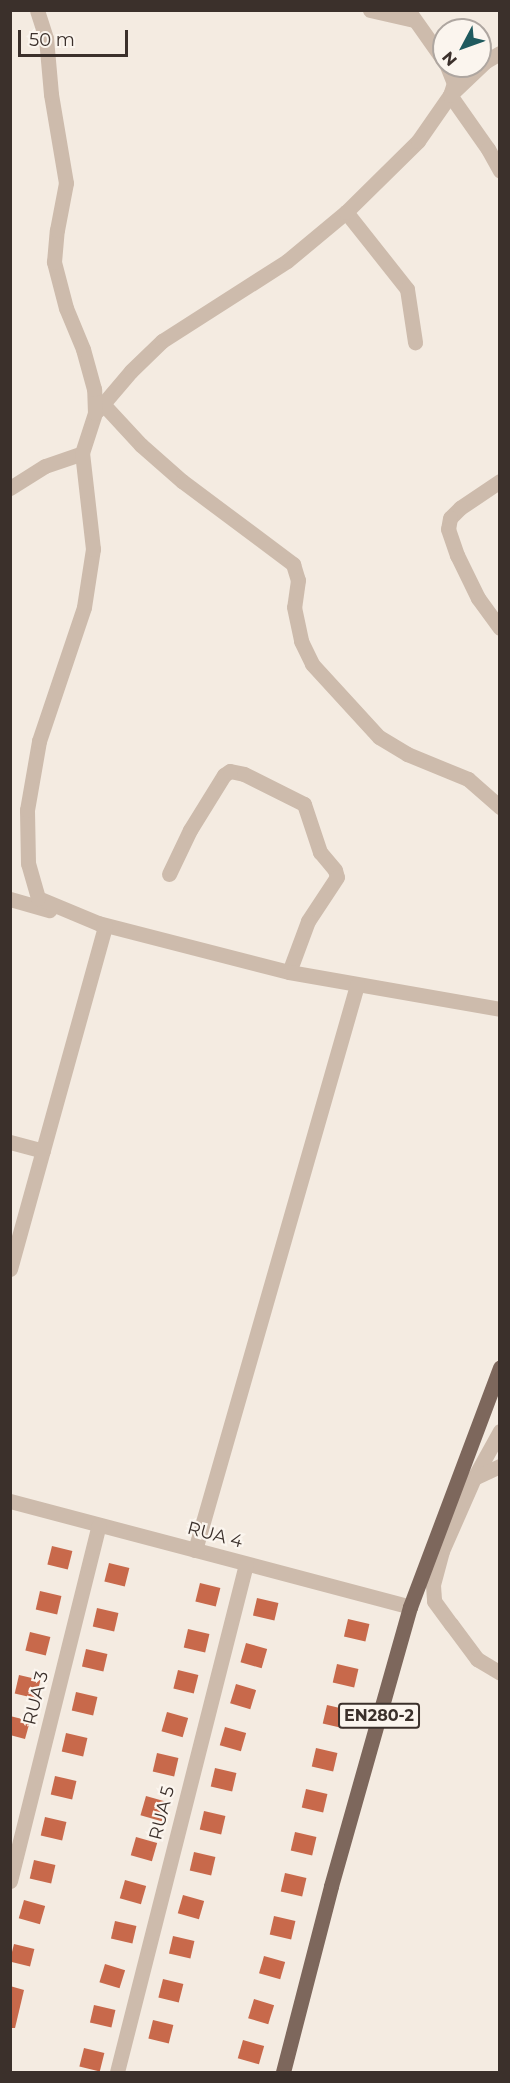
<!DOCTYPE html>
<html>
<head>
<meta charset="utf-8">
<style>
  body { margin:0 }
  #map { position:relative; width:510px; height:2083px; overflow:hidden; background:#f4ebe1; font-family:Montserrat,sans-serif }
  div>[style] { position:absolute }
  .building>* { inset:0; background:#c8694b; transform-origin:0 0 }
  .street>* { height:15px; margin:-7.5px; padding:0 7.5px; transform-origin:7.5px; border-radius:7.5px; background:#cdbbac }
  .primary>* { height:15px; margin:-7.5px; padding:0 7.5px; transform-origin:7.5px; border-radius:7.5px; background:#7d675c }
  span { translate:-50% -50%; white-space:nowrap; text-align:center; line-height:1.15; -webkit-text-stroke:4.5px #fbf5ee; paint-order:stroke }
  .shield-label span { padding:2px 4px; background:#fbf5ee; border:2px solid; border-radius:4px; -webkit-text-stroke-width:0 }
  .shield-label { font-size:16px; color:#3b302b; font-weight:700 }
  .street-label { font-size:18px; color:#3b302b }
  .frame { position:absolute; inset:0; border:12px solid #3b302b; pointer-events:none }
  .north { position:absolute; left:432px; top:18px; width:60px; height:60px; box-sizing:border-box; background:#fbf5ee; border:2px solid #aea6a0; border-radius:50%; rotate:229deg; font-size:16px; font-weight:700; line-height:24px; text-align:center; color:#3b302b }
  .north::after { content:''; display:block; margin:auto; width:21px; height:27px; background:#1f5a5e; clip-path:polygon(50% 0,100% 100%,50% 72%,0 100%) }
  .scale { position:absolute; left:18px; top:30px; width:110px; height:27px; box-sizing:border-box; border:3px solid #3b302b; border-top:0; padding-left:8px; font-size:18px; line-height:21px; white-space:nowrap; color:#3b302b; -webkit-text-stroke:4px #fbf5ee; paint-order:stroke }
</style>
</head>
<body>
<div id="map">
  <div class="building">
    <div style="left:52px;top:1546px;width:21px;height:19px;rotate:14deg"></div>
    <div style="left:109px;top:1563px;width:21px;height:19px;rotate:14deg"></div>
    <div style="left:200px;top:1583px;width:21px;height:19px;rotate:14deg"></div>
    <div style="left:40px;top:1591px;width:22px;height:19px;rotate:13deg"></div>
    <div style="left:257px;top:1598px;width:22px;height:18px;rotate:13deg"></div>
    <div style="left:97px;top:1608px;width:22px;height:19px;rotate:13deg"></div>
    <div style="left:348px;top:1619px;width:22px;height:18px;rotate:13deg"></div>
    <div style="left:188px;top:1629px;width:22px;height:19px;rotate:13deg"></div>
    <div style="left:30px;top:1632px;width:21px;height:19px;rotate:14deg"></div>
    <div style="left:246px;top:1643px;width:22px;height:20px;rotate:16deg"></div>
    <div style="left:86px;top:1649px;width:22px;height:18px;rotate:13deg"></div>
    <div style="left:337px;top:1664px;width:22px;height:19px;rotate:13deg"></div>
    <div style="left:178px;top:1670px;width:21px;height:19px;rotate:14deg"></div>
    <div style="left:19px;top:1675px;width:22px;height:19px;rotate:13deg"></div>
    <div style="left:236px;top:1684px;width:21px;height:20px;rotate:17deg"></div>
    <div style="left:76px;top:1692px;width:22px;height:19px;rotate:13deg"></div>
    <div style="left:327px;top:1705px;width:22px;height:19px;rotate:13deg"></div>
    <div style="left:167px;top:1712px;width:22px;height:20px;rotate:16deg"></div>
    <div style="clip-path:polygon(10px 1716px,30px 1721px,25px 1739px,10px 1735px)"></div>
    <div style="left:225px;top:1727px;width:22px;height:19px;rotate:16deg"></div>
    <div style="left:66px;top:1733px;width:22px;height:19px;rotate:13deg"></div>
    <div style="left:316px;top:1748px;width:22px;height:19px;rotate:13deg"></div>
    <div style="left:157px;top:1753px;width:22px;height:19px;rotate:13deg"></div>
    <div style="left:215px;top:1768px;width:22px;height:19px;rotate:13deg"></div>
    <div style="left:55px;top:1776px;width:22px;height:19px;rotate:13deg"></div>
    <div style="left:306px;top:1789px;width:22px;height:19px;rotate:13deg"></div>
    <div style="left:146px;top:1796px;width:22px;height:20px;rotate:16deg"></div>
    <div style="left:204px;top:1811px;width:22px;height:19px;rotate:13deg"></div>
    <div style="left:45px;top:1817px;width:22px;height:19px;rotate:13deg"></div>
    <div style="left:295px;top:1832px;width:22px;height:19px;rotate:13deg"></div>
    <div style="left:136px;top:1837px;width:22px;height:19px;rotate:16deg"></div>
    <div style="left:194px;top:1852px;width:22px;height:19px;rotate:13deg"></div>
    <div style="left:34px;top:1860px;width:22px;height:19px;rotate:13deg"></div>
    <div style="left:285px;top:1873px;width:22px;height:19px;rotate:13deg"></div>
    <div style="left:125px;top:1880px;width:22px;height:19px;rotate:16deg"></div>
    <div style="left:183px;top:1895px;width:22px;height:19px;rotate:16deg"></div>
    <div style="left:24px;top:1900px;width:22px;height:19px;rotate:16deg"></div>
    <div style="left:274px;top:1916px;width:22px;height:19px;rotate:13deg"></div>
    <div style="left:115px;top:1921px;width:22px;height:18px;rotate:13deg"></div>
    <div style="left:173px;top:1936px;width:22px;height:18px;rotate:13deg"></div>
    <div style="left:14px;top:1944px;width:21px;height:18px;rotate:14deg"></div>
    <div style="left:264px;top:1956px;width:22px;height:18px;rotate:16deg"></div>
    <div style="left:105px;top:1964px;width:21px;height:19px;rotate:17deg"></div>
    <div style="left:163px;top:1979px;width:21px;height:19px;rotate:14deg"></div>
    <div style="clip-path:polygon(10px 1986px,24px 1990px,15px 2028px,10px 2028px)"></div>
    <div style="left:254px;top:1999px;width:21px;height:20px;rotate:17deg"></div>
    <div style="left:94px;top:2005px;width:22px;height:18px;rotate:13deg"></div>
    <div style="left:153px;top:2020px;width:21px;height:19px;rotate:14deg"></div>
    <div style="left:243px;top:2040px;width:22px;height:19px;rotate:16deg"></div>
    <div style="left:84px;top:2048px;width:21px;height:19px;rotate:14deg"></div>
  </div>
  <div class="street">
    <div style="left:370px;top:10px;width:45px;rotate:12.8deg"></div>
    <div style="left:408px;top:10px;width:62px;rotate:54.8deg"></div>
    <div style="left:447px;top:66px;width:18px;rotate:68deg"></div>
    <div style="left:454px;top:83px;width:13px;rotate:108deg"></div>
    <div style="left:450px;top:95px;width:66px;rotate:54.9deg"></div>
    <div style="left:488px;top:149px;width:25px;rotate:61deg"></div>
    <div style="left:346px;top:212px;width:98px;rotate:51.6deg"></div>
    <div style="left:407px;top:289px;width:54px;rotate:81.4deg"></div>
    <div style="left:103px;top:404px;width:56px;rotate:47.2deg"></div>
    <div style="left:141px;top:445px;width:55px;rotate:41.3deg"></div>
    <div style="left:182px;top:481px;width:139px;rotate:36.8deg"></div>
    <div style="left:293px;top:564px;width:17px;rotate:73deg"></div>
    <div style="left:298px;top:580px;width:27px;rotate:98deg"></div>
    <div style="left:294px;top:607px;width:35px;rotate:78deg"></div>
    <div style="left:301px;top:641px;width:25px;rotate:64deg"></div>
    <div style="left:312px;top:664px;width:99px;rotate:47.5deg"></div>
    <div style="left:379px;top:737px;width:33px;rotate:31deg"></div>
    <div style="left:407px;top:754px;width:66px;rotate:22.3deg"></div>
    <div style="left:468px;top:779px;width:43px;rotate:41.2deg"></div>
    <div style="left:97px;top:411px;width:52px;rotate:-49.6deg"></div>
    <div style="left:131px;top:371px;width:43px;rotate:-44.1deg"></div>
    <div style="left:162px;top:341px;width:148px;rotate:-32.6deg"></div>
    <div style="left:287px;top:261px;width:77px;rotate:-39.7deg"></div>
    <div style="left:346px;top:212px;width:101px;rotate:-44.6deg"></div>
    <div style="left:418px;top:141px;width:56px;rotate:-55.2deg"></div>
    <div style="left:450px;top:95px;width:50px;rotate:-43.4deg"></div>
    <div style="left:486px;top:61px;width:16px;rotate:-30deg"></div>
    <div style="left:500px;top:481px;width:48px;rotate:146deg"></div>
    <div style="left:460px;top:508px;width:14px;rotate:135deg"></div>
    <div style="left:450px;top:518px;width:11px;rotate:100deg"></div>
    <div style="left:448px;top:529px;width:28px;rotate:71deg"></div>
    <div style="left:457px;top:555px;width:48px;rotate:64deg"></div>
    <div style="left:478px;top:598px;width:37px;rotate:54deg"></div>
    <div style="left:10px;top:488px;width:41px;rotate:-32.2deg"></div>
    <div style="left:45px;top:466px;width:39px;rotate:-19deg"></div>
    <div style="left:169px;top:874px;width:49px;rotate:-64.5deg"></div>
    <div style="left:190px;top:830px;width:65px;rotate:-58.3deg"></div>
    <div style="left:224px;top:775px;width:7px;rotate:-34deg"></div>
    <div style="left:230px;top:771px;width:14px;rotate:12deg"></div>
    <div style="left:244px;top:774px;width:67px;rotate:26.6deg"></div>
    <div style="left:304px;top:804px;width:51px;rotate:71.6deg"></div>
    <div style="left:320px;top:852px;width:23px;rotate:50deg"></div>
    <div style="left:335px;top:870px;width:7px;rotate:74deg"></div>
    <div style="left:337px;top:877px;width:53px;rotate:123.4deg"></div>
    <div style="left:308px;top:921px;width:54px;rotate:110.4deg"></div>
    <div style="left:10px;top:899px;width:41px;rotate:15.8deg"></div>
    <div style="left:98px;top:923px;width:197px;rotate:14.4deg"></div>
    <div style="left:289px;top:972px;width:214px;rotate:9.9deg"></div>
    <div style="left:10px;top:1142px;width:34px;rotate:15deg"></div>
    <div style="left:10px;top:1269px;width:356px;rotate:-74.5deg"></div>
    <div style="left:105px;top:926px;width:73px;rotate:-157.3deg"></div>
    <div style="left:38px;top:898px;width:36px;rotate:-106deg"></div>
    <div style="left:28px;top:863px;width:53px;rotate:-91.1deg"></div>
    <div style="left:27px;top:810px;width:70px;rotate:-80.1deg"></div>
    <div style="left:39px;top:741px;width:141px;rotate:-71.4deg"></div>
    <div style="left:84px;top:607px;width:59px;rotate:-81.2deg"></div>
    <div style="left:93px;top:549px;width:97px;rotate:-96.5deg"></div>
    <div style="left:82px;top:453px;width:42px;rotate:-72deg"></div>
    <div style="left:95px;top:413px;width:24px;rotate:-92deg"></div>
    <div style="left:94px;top:389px;width:41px;rotate:-105.4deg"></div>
    <div style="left:83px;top:349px;width:44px;rotate:-112.5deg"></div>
    <div style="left:66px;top:308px;width:48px;rotate:-104.6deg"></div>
    <div style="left:54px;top:262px;width:32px;rotate:-85deg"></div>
    <div style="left:57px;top:230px;width:48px;rotate:-79.2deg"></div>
    <div style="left:66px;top:183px;width:90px;rotate:-99.6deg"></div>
    <div style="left:51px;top:94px;width:56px;rotate:-95.1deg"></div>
    <div style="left:46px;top:38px;width:29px;rotate:-108deg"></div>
    <div style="left:500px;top:1431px;width:54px;rotate:119deg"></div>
    <div style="left:474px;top:1478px;width:80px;rotate:113.7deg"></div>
    <div style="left:442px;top:1551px;width:35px;rotate:105deg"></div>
    <div style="left:433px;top:1585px;width:16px;rotate:86deg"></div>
    <div style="left:434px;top:1601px;width:29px;rotate:54deg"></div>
    <div style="left:451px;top:1624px;width:44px;rotate:53.4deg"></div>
    <div style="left:477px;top:1659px;width:27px;rotate:31deg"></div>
    <div style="left:474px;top:1478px;width:29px;rotate:-25deg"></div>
    <div style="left:10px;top:1501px;width:414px;rotate:14.8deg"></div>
    <div style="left:195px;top:1550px;width:588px;rotate:-74deg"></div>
    <div style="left:10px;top:1881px;width:367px;rotate:-76deg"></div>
    <div style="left:117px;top:2072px;width:524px;rotate:-75.75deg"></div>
  </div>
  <div class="primary">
    <div style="left:283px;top:2072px;width:192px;rotate:-75.5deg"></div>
    <div style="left:331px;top:1886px;width:290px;rotate:-74.2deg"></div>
    <div style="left:410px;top:1607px;width:256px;rotate:-69.4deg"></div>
  </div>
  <div class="shield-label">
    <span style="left:379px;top:1716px">EN280-2</span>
  </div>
  <div class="street-label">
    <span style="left:215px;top:1535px;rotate:15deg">RUA 4</span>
    <span style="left:36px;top:1698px;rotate:-76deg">RUA 3</span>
    <span style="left:162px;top:1813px;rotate:-76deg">RUA 5</span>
  </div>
  <div class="frame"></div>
  <div class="north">N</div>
  <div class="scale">50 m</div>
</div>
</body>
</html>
